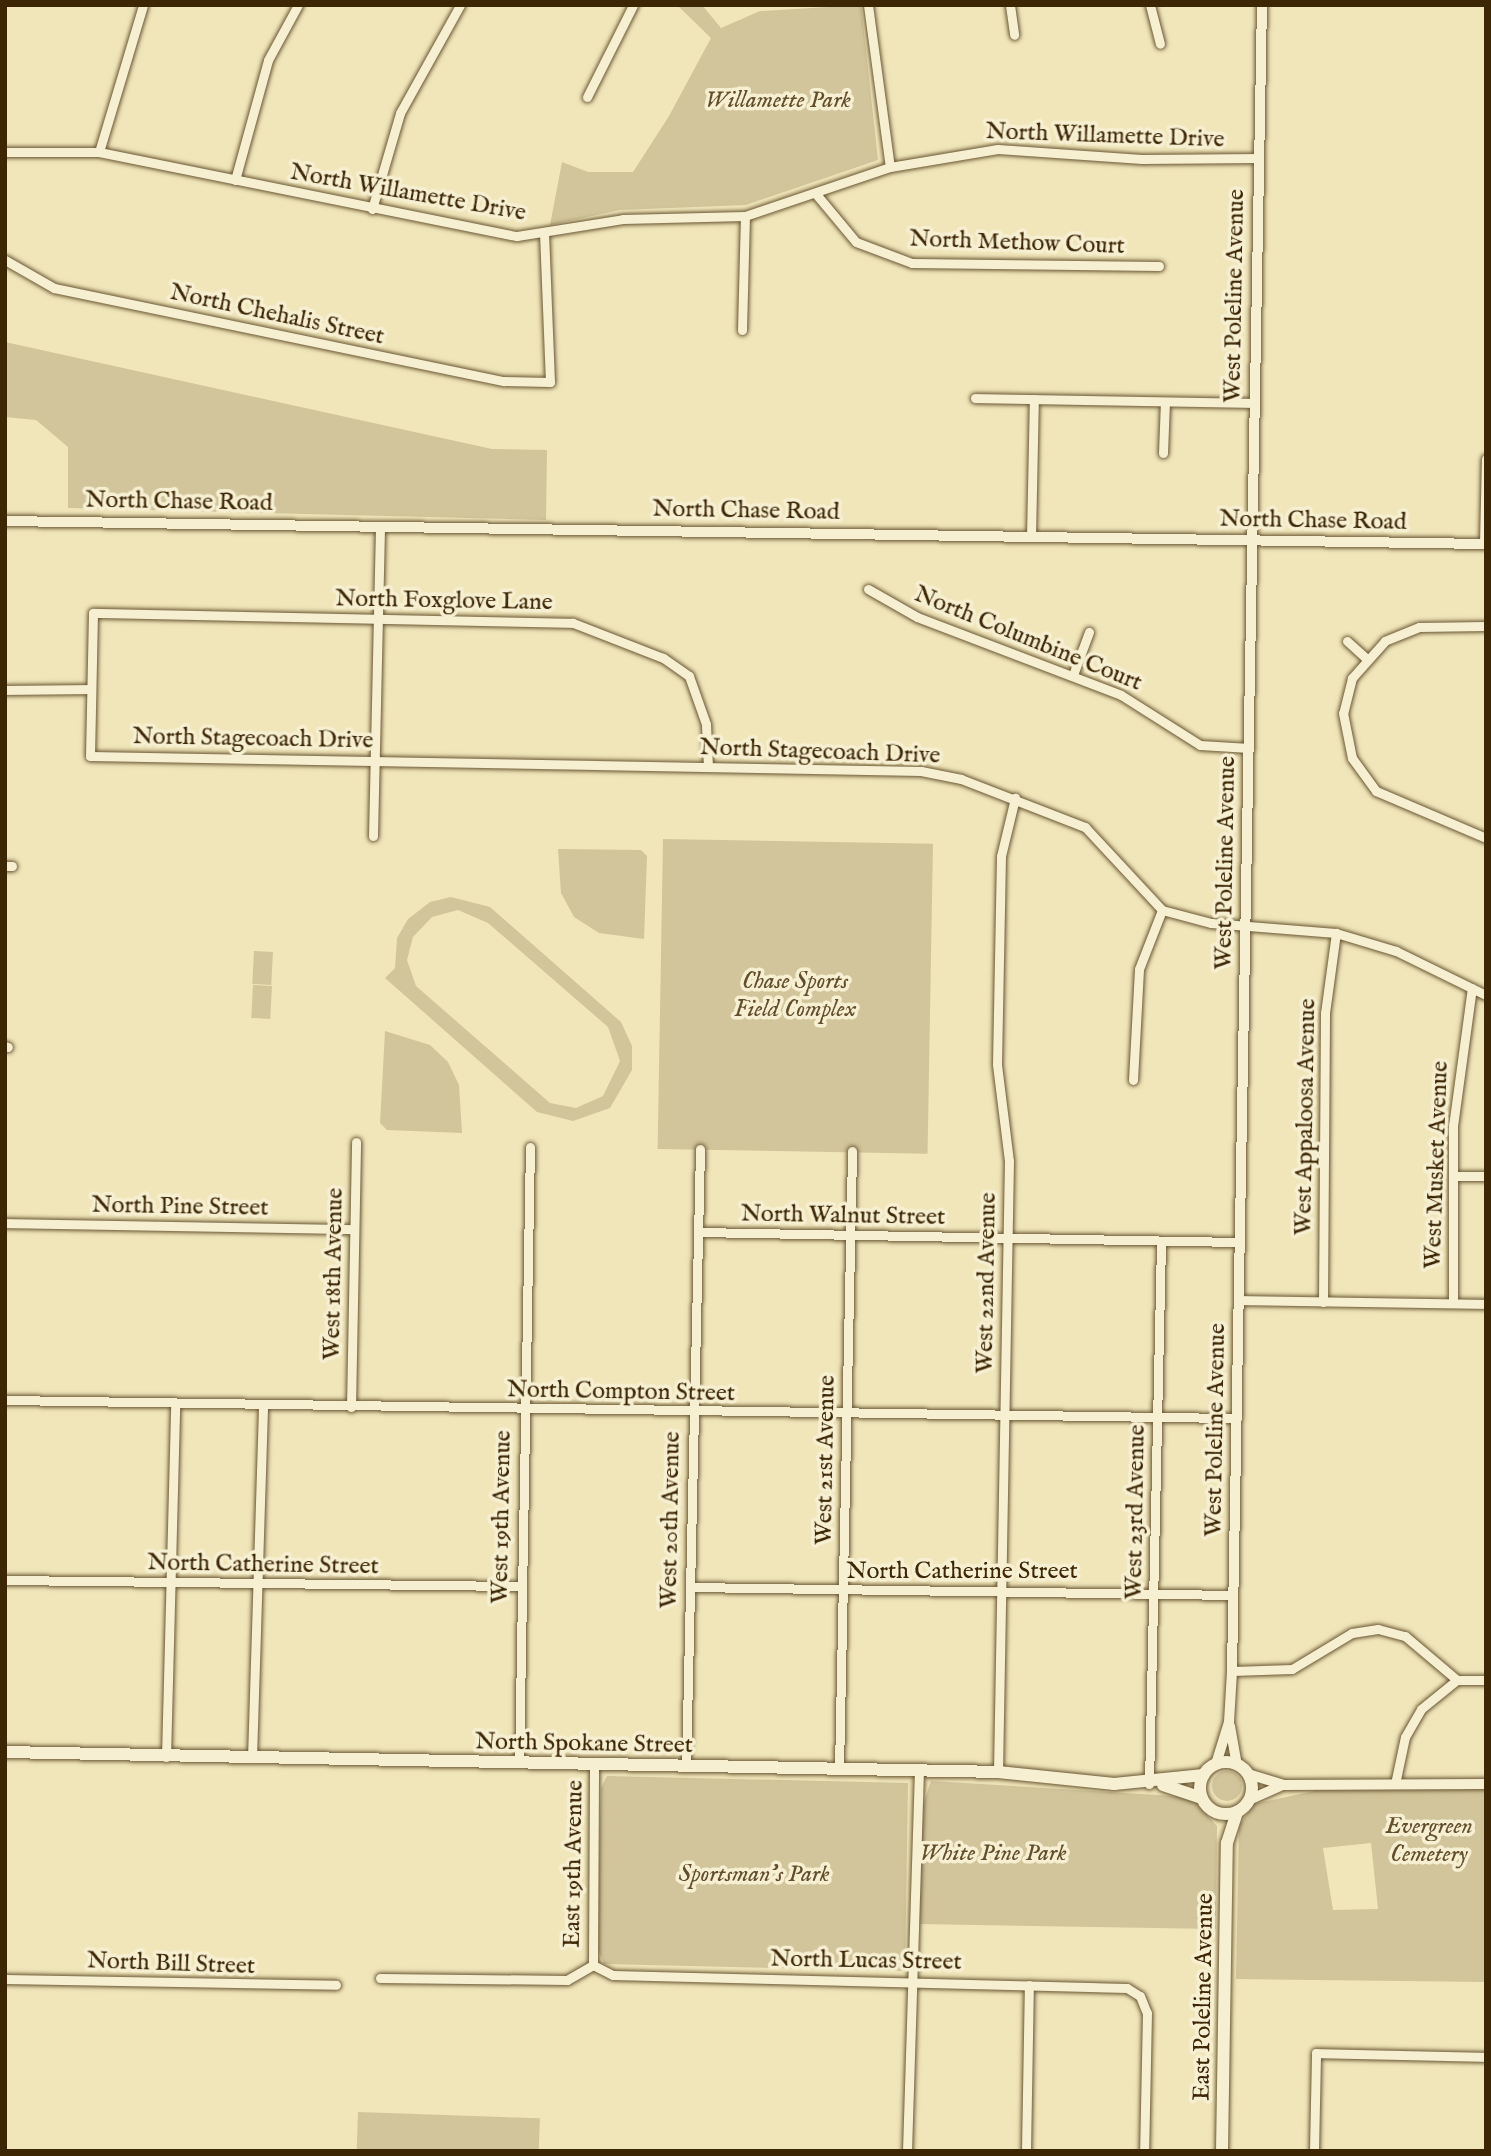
<!DOCTYPE html>
<html>
<head>
<meta charset="utf-8">
<style>
  body { margin:0 }
  #map { position:relative; width:1491px; height:2156px; overflow:hidden; background:#f1e6ba; font-family:"IM FELL English",serif }
  div>[style] { position:absolute }
  .green>* { inset:0; background:#d2c59b; transform-origin:0 0 }
  .round { border-radius:50% }
  .roads { filter:drop-shadow(0 0 2px #695632) drop-shadow(0 0 2px #695632) }
  .minor>* { height:9px; margin:-4.5px; padding:0 4.5px; transform-origin:4.5px; border-radius:4.5px; background:#f6efd2 }
  .tertiary>* { height:10px; margin:-5px; padding:0 5px; transform-origin:5px; border-radius:5px; background:#f6efd2 }
  .secondary>* { height:12px; margin:-6px; padding:0 6px; transform-origin:6px; border-radius:6px; background:#f6efd2 }
  .secondary>.ring { margin:-6px; padding:0; box-sizing:content-box; background:none; border:12px solid #f6efd2; border-radius:50% }
  span { translate:-50% -50%; white-space:nowrap; text-align:center; line-height:1.15; -webkit-text-stroke:7px #f6efd2; paint-order:stroke }
  .park-label { font-size:24px; color:#624e2a; font-style:italic }
  .street-label { font-size:24px; color:#3c2604 }
  .frame { position:absolute; inset:0; border:7px solid #3c2604; pointer-events:none }
</style>
</head>
<body>
<div id="map">
  <div class="green">
    <div style="clip-path:polygon(677px 5px,702px 5px,721px 28px,760px 11px,861px 5px,878px 160px,746px 205px,620px 210px,550px 225px,562px 162px,588px 172px,633px 172px,669px 116px,711px 38px)"></div>
    <div style="clip-path:polygon(5px 342px,492px 449px,547px 450px,546px 520px,68px 508px,68px 447px,36px 420px,5px 417px)"></div>
    <div style="left:663px;top:839px;width:270px;height:310px;rotate:1deg"></div>
    <div style="clip-path:polygon(558px 849px,641px 850px,647px 856px,644px 939px,599px 933px,574px 917px,561px 893px)"></div>
    <div style="clip-path:polygon(evenodd,451px 897px,490px 907px,621px 1022px,632px 1046px,632px 1070px,610px 1108px,573px 1121px,537px 1112px,385px 978px,395px 968px,397px 938px,408px 919px,430px 902px,451px 897px,458px 910px,488px 923px,608px 1027px,620px 1061px,603px 1096px,576px 1108px,550px 1103px,416px 986px,407px 960px,413px 937px,432px 917px,458px 910px)"></div>
    <div style="left:254px;top:951px;width:19px;height:33px;rotate:3deg"></div>
    <div style="left:253px;top:985px;width:19px;height:33px;rotate:3deg"></div>
    <div style="clip-path:polygon(385px 1031px,430px 1045px,448px 1062px,459px 1085px,462px 1133px,387px 1130px,380px 1123px)"></div>
    <div class="round" style="left:1212px;top:1771px;width:30px;height:30px"></div>
    <div style="clip-path:polygon(607px 1776px,908px 1783px,905px 1971px,604px 1964px,597px 1947px,601px 1788px)"></div>
    <div style="clip-path:polygon(931px 1781px,1190px 1797px,1217px 1826px,1216px 1929px,919px 1924px,922px 1808px)"></div>
    <div style="clip-path:polygon(evenodd,1486px 1784px,1486px 1982px,1236px 1979px,1239px 1826px,1254px 1804px,1314px 1791px,1314px 1785px,1486px 1784px,1371px 1843px,1378px 1909px,1333px 1910px,1323px 1848px,1371px 1843px)"></div>
    <div style="left:358px;top:2112px;width:182px;height:39px;rotate:2deg"></div>
  </div>
  <div class="roads">
    <div class="minor">
      <div style="left:868px;top:5px;width:163px;rotate:82.3deg"></div>
      <div style="left:1010px;top:5px;width:30px;rotate:82deg"></div>
      <div style="left:1150px;top:5px;width:40px;rotate:75.6deg"></div>
      <div style="left:587px;top:97px;width:103px;rotate:-63.4deg"></div>
      <div style="left:5px;top:152px;width:94px"></div>
      <div style="left:99px;top:152px;width:426px;rotate:11.4deg"></div>
      <div style="left:517px;top:236px;width:107px;rotate:-9.1deg"></div>
      <div style="left:623px;top:219px;width:122px;rotate:-1.4deg"></div>
      <div style="left:745px;top:216px;width:153px;rotate:-18.7deg"></div>
      <div style="left:890px;top:167px;width:109px;rotate:-9.5deg"></div>
      <div style="left:998px;top:149px;width:144px;rotate:4deg"></div>
      <div style="left:1142px;top:159px;width:117px;rotate:-0.5deg"></div>
      <div style="left:99px;top:152px;width:153px;rotate:-73.3deg"></div>
      <div style="left:235px;top:180px;width:124px;rotate:-74.6deg"></div>
      <div style="left:268px;top:60px;width:63px;rotate:-61.4deg"></div>
      <div style="left:816px;top:194px;width:62px;rotate:50.2deg"></div>
      <div style="left:856px;top:242px;width:60px;rotate:20.6deg"></div>
      <div style="left:912px;top:263px;width:247px;rotate:0.7deg"></div>
      <div style="left:372px;top:209px;width:100px;rotate:-73.7deg"></div>
      <div style="left:400px;top:113px;width:124px;rotate:-60.9deg"></div>
      <div style="left:5px;top:260px;width:56px;rotate:29.7deg"></div>
      <div style="left:54px;top:288px;width:460px;rotate:11.7deg"></div>
      <div style="left:504px;top:381px;width:46px;rotate:1.2deg"></div>
      <div style="left:550px;top:382px;width:147px;rotate:-92.3deg"></div>
      <div style="left:742px;top:330px;width:114px;rotate:-88.5deg"></div>
      <div style="left:975px;top:398px;width:278px;rotate:1deg"></div>
      <div style="left:1163px;top:453px;width:51px;rotate:-87.8deg"></div>
      <div style="left:1031px;top:537px;width:138px;rotate:-88.8deg"></div>
      <div style="left:1484px;top:544px;width:85px;rotate:-88.7deg"></div>
      <div style="left:868px;top:589px;width:56px;rotate:29.7deg"></div>
      <div style="left:917px;top:617px;width:218px;rotate:20.9deg"></div>
      <div style="left:1121px;top:695px;width:93px;rotate:32.3deg"></div>
      <div style="left:1200px;top:745px;width:49px;rotate:3.5deg"></div>
      <div style="left:1486px;top:626px;width:67px;rotate:179.1deg"></div>
      <div style="left:1419px;top:627px;width:37px;rotate:158deg"></div>
      <div style="left:1385px;top:641px;width:50px;rotate:131.7deg"></div>
      <div style="left:1352px;top:678px;width:36px;rotate:104deg"></div>
      <div style="left:1343px;top:713px;width:46px;rotate:78.7deg"></div>
      <div style="left:1352px;top:758px;width:41px;rotate:54deg"></div>
      <div style="left:1376px;top:791px;width:120px;rotate:23.1deg"></div>
      <div style="left:1347px;top:641px;width:24px;rotate:42deg"></div>
      <div style="left:1073px;top:675px;width:46px;rotate:-69.6deg"></div>
      <div style="left:5px;top:690px;width:86px;rotate:-0.7deg"></div>
      <div style="left:708px;top:767px;width:43px;rotate:-92.7deg"></div>
      <div style="left:706px;top:724px;width:51px;rotate:-109.5deg"></div>
      <div style="left:689px;top:676px;width:32px;rotate:-145deg"></div>
      <div style="left:663px;top:658px;width:97px;rotate:-158.7deg"></div>
      <div style="left:573px;top:623px;width:480px;rotate:-178.8deg"></div>
      <div style="left:93px;top:613px;width:143px;rotate:91.2deg"></div>
      <div style="left:90px;top:756px;width:831px;rotate:1.03deg"></div>
      <div style="left:921px;top:771px;width:41px;rotate:11.3deg"></div>
      <div style="left:961px;top:779px;width:133px;rotate:21.2deg"></div>
      <div style="left:1085px;top:827px;width:113px;rotate:47.1deg"></div>
      <div style="left:1162px;top:910px;width:51px;rotate:14.9deg"></div>
      <div style="left:1211px;top:923px;width:125px;rotate:4.6deg"></div>
      <div style="left:1336px;top:933px;width:63px;rotate:16.7deg"></div>
      <div style="left:1396px;top:951px;width:100px;rotate:26.1deg"></div>
      <div style="left:373px;top:836px;width:310px;rotate:-88.7deg"></div>
      <div style="left:5px;top:866px;width:7px"></div>
      <div style="left:5px;top:1046px;width:3px;rotate:18deg"></div>
      <div style="left:1133px;top:1080px;width:111px;rotate:-86.9deg"></div>
      <div style="left:1139px;top:969px;width:63px;rotate:-68.7deg"></div>
      <div style="left:1453px;top:1176px;width:33px"></div>
      <div style="left:5px;top:1223px;width:349px;rotate:1deg"></div>
      <div style="left:698px;top:1232px;width:542px;rotate:1.06deg"></div>
      <div style="left:1239px;top:1300px;width:247px;rotate:0.9deg"></div>
      <div style="left:1323px;top:1302px;width:289px;rotate:-89.6deg"></div>
      <div style="left:1325px;top:1013px;width:81px;rotate:-82.2deg"></div>
      <div style="left:1453px;top:1303px;width:177px;rotate:-90deg"></div>
      <div style="left:1453px;top:1126px;width:139px;rotate:-82.2deg"></div>
      <div style="left:5px;top:1400px;width:1232px;rotate:0.84deg"></div>
      <div style="left:351px;top:1407px;width:265px;rotate:-88.9deg"></div>
      <div style="left:5px;top:1580px;width:516px;rotate:0.67deg"></div>
      <div style="left:690px;top:1587px;width:543px;rotate:0.84deg"></div>
      <div style="left:1232px;top:1671px;width:60px;rotate:-1.9deg"></div>
      <div style="left:1292px;top:1669px;width:70px;rotate:-31deg"></div>
      <div style="left:1352px;top:1633px;width:26px;rotate:-9deg"></div>
      <div style="left:1378px;top:1629px;width:28px;rotate:15deg"></div>
      <div style="left:1405px;top:1636px;width:68px;rotate:40.2deg"></div>
      <div style="left:166px;top:1757px;width:353px;rotate:-88.5deg"></div>
      <div style="left:252px;top:1758px;width:353px;rotate:-88.2deg"></div>
      <div style="left:519px;top:1763px;width:616px;rotate:-88.98deg"></div>
      <div style="left:686px;top:1766px;width:617px;rotate:-88.7deg"></div>
      <div style="left:839px;top:1769px;width:618px;rotate:-88.79deg"></div>
      <div style="left:998px;top:1772px;width:611px;rotate:-88.97deg"></div>
      <div style="left:1009px;top:1161px;width:98px;rotate:-97.1deg"></div>
      <div style="left:997px;top:1064px;width:208px;rotate:-88.9deg"></div>
      <div style="left:1001px;top:856px;width:60px;rotate:-76.4deg"></div>
      <div style="left:1149px;top:1784px;width:542px;rotate:-88.73deg"></div>
      <div style="left:1395px;top:1784px;width:48px;rotate:-78deg"></div>
      <div style="left:1405px;top:1737px;width:32px;rotate:-60deg"></div>
      <div style="left:1421px;top:1709px;width:46px;rotate:-38.9deg"></div>
      <div style="left:1457px;top:1680px;width:29px"></div>
      <div style="left:593px;top:1965px;width:22px;rotate:27deg"></div>
      <div style="left:613px;top:1975px;width:514px;rotate:1.45deg"></div>
      <div style="left:1127px;top:1988px;width:15px;rotate:32deg"></div>
      <div style="left:1140px;top:1996px;width:18px;rotate:68deg"></div>
      <div style="left:1147px;top:2013px;width:138px;rotate:91.2deg"></div>
      <div style="left:593px;top:1965px;width:201px;rotate:-89.7deg"></div>
      <div style="left:380px;top:1978px;width:187px;rotate:0.6deg"></div>
      <div style="left:567px;top:1980px;width:30px;rotate:-30deg"></div>
      <div style="left:5px;top:1979px;width:331px;rotate:1deg"></div>
      <div style="left:907px;top:2151px;width:380px;rotate:-88.2deg"></div>
      <div style="left:1026px;top:2151px;width:166px;rotate:-89deg"></div>
      <div style="left:1314px;top:2151px;width:98px;rotate:-88.8deg"></div>
      <div style="left:1316px;top:2053px;width:170px;rotate:1.3deg"></div>
    </div>
    <div class="tertiary">
      <div style="left:5px;top:521px;width:1481px;rotate:0.89deg"></div>
      <div style="left:1230px;top:1726px;width:39px;rotate:80deg"></div>
      <div style="left:1216px;top:1764px;width:44px;rotate:-72.8deg"></div>
      <div style="left:1229px;top:1722px;width:51px;rotate:-86.6deg"></div>
      <div style="left:1232px;top:1671px;width:1666px;rotate:-88.97deg"></div>
      <div style="left:1248px;top:1774px;width:37px;rotate:17deg"></div>
      <div style="left:1283px;top:1785px;width:203px;rotate:-0.3deg"></div>
      <div style="left:1249px;top:1800px;width:35px;rotate:-24deg"></div>
    </div>
    <div class="secondary">
      <div style="left:5px;top:1752px;width:993px;rotate:1.15deg"></div>
      <div style="left:998px;top:1772px;width:117px;rotate:5.9deg"></div>
      <div style="left:1114px;top:1784px;width:90px;rotate:-5.7deg"></div>
      <div class="ring" style="left:1200px;top:1762px;width:40px;height:40px"></div>
      <div style="left:1163px;top:1785px;width:41px;rotate:18.4deg"></div>
      <div style="left:1222px;top:2151px;width:308px;rotate:-89.1deg"></div>
      <div style="left:1227px;top:1843px;width:33px;rotate:-72deg"></div>
    </div>
  </div>
  <div class="park-label">
    <span style="left:778px;top:101px">Willamette Park</span>
    <span style="left:795px;top:996px">Chase Sports<br>Field Complex</span>
    <span style="left:1429px;top:1841px">Evergreen<br>Cemetery</span>
    <span style="left:993px;top:1854px">White Pine Park</span>
    <span style="left:754px;top:1875px">Sportsman's Park</span>
  </div>
  <div class="street-label">
    <span style="left:1105px;top:136px;rotate:2deg">North Willamette Drive</span>
    <span style="left:408px;top:193px;rotate:10deg">North Willamette Drive</span>
    <span style="left:1017px;top:243px;rotate:2deg">North Methow Court</span>
    <span style="left:1235px;top:296px;rotate:-89deg">West Poleline Avenue</span>
    <span style="left:277px;top:315px;rotate:12deg">North Chehalis Street</span>
    <span style="left:179px;top:502px;rotate:1deg">North Chase Road</span>
    <span style="left:746px;top:511px;rotate:1deg">North Chase Road</span>
    <span style="left:1313px;top:521px;rotate:1deg">North Chase Road</span>
    <span style="left:444px;top:601px;rotate:1deg">North Foxglove Lane</span>
    <span style="left:1028px;top:639px;rotate:22deg">North Columbine Court</span>
    <span style="left:253px;top:739px;rotate:1deg">North Stagecoach Drive</span>
    <span style="left:820px;top:752px;rotate:2deg">North Stagecoach Drive</span>
    <span style="left:1226px;top:863px;rotate:-89deg">West Poleline Avenue</span>
    <span style="left:1306px;top:1117px;rotate:-89deg">West Appaloosa Avenue</span>
    <span style="left:1437px;top:1165px;rotate:-88deg">West Musket Avenue</span>
    <span style="left:180px;top:1207px;rotate:1deg">North Pine Street</span>
    <span style="left:843px;top:1216px;rotate:1deg">North Walnut Street</span>
    <span style="left:334px;top:1274px;rotate:-89deg">West 18th Avenue</span>
    <span style="left:987px;top:1283px;rotate:-89deg">West 22nd Avenue</span>
    <span style="left:621px;top:1392px;rotate:1deg">North Compton Street</span>
    <span style="left:1216px;top:1430px;rotate:-89deg">West Poleline Avenue</span>
    <span style="left:826px;top:1460px;rotate:-89deg">West 21st Avenue</span>
    <span style="left:1136px;top:1512px;rotate:-89deg">West 23rd Avenue</span>
    <span style="left:502px;top:1517px;rotate:-89deg">West 19th Avenue</span>
    <span style="left:671px;top:1520px;rotate:-89deg">West 20th Avenue</span>
    <span style="left:263px;top:1565px;rotate:1deg">North Catherine Street</span>
    <span style="left:962px;top:1572px">North Catherine Street</span>
    <span style="left:584px;top:1744px;rotate:1deg">North Spokane Street</span>
    <span style="left:574px;top:1864px;rotate:-89deg">East 19th Avenue</span>
    <span style="left:866px;top:1961px;rotate:1deg">North Lucas Street</span>
    <span style="left:171px;top:1964px;rotate:2deg">North Bill Street</span>
    <span style="left:1204px;top:1997px;rotate:-89deg">East Poleline Avenue</span>
  </div>
  <div class="frame"></div>
</div>
</body>
</html>
